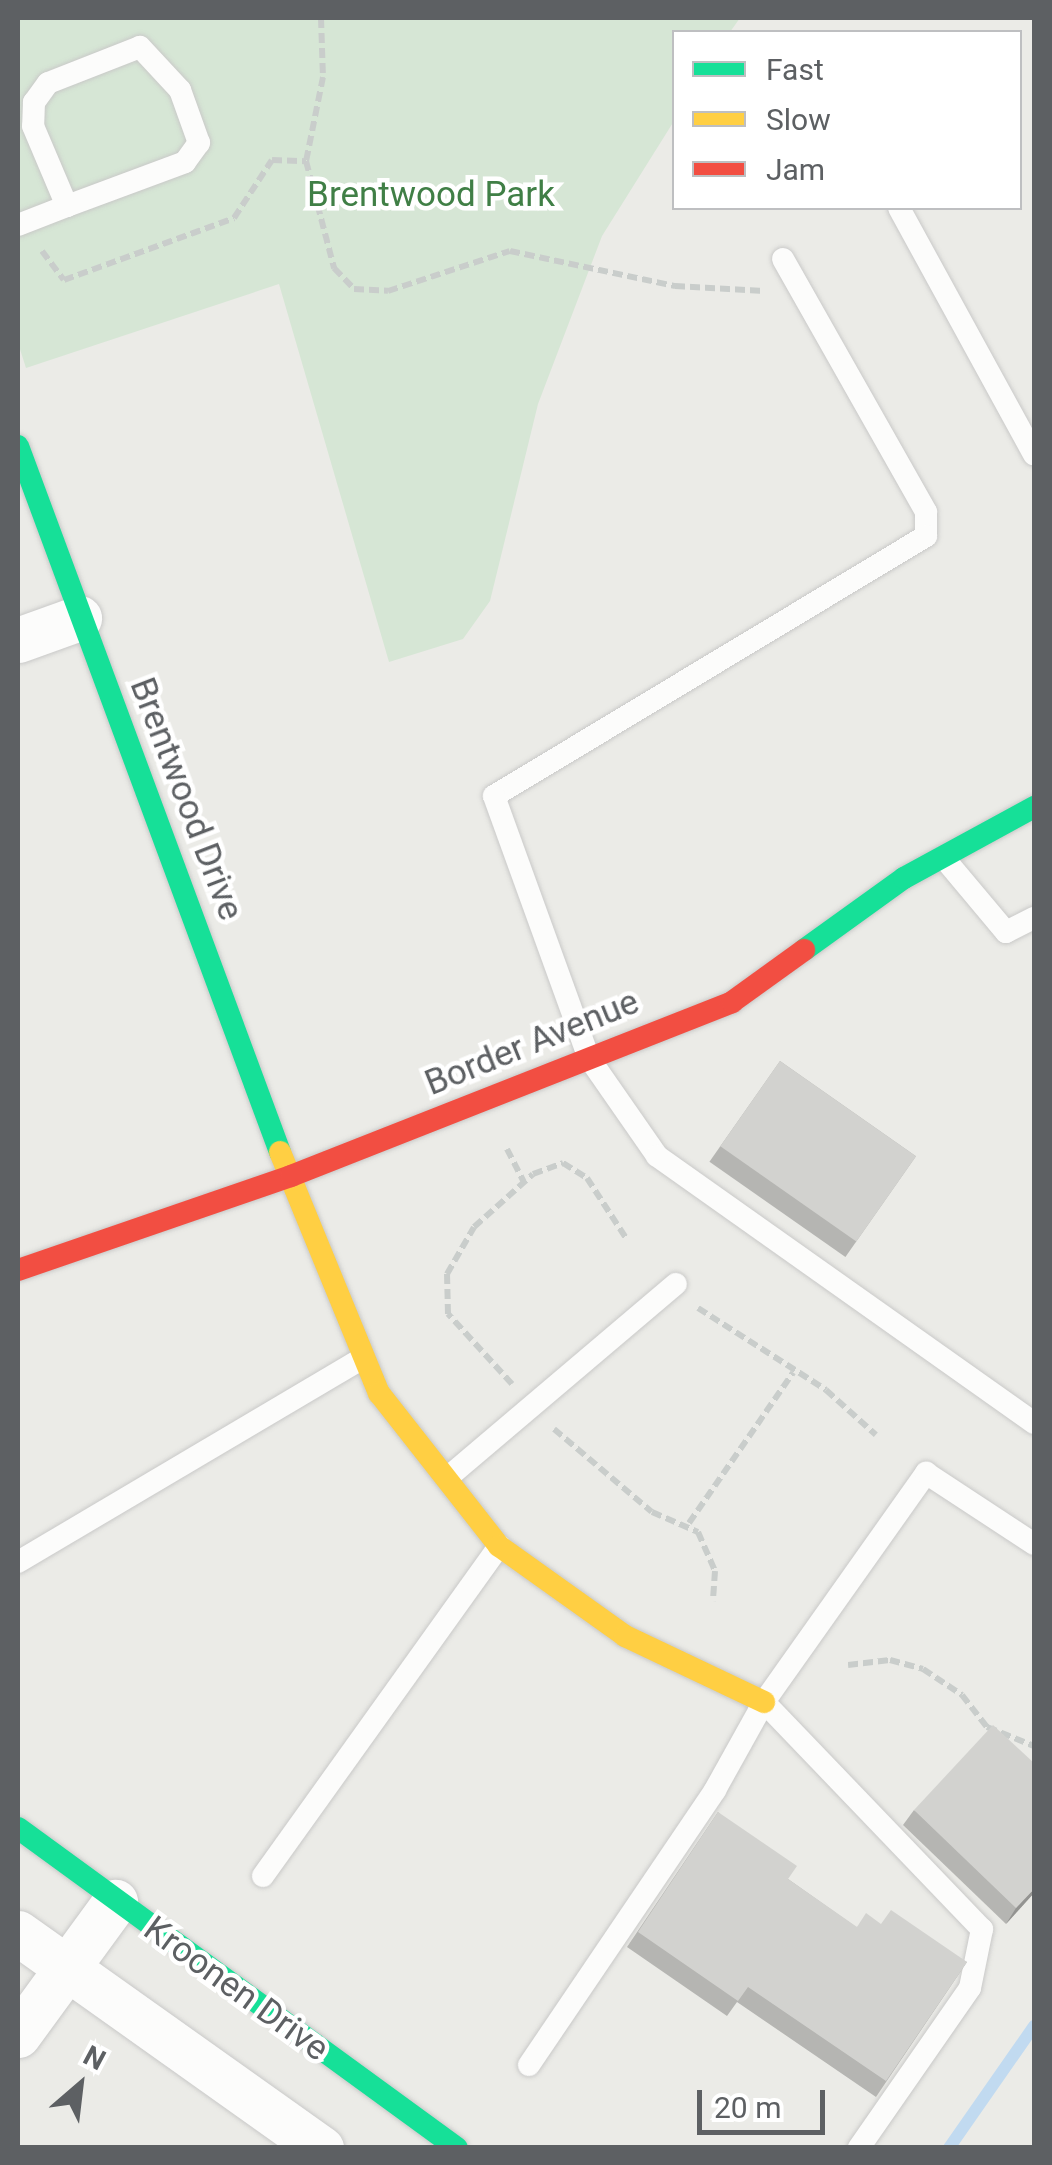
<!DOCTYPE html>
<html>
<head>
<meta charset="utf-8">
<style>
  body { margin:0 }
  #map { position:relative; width:1052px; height:2165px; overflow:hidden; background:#ebebe7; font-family:Roboto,sans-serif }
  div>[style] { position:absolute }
  .green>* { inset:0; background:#d6e6d5 }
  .stream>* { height:12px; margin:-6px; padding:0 6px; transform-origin:6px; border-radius:6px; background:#c1daf0 }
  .path>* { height:6px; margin-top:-3px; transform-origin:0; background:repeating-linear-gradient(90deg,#c9cdcb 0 10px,transparent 0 15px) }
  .roads { filter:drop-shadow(0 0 2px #c9c9c8) drop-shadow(0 0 2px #c9c9c8) }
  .lane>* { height:22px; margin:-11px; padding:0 11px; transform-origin:11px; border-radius:11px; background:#fcfcfb }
  .street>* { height:45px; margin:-22.5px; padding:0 22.5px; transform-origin:22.5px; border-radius:22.5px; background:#fcfcfb }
  .fast>* { height:22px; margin:-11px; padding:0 11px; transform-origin:11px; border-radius:11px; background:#16e098 }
  .slow>* { height:22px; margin:-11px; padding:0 11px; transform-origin:11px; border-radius:11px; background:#ffcf43 }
  .jam>* { height:22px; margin:-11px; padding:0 11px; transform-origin:11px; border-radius:11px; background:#f24e42 }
  .wall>* { inset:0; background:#b5b5b2; transform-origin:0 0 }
  .shaded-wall>* { inset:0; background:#939391 }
  .building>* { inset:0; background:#d2d2cf; transform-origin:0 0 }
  span { translate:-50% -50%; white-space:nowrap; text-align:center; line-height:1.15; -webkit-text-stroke:9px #fff; paint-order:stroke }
  .park-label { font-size:35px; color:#407f46 }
  .street-label { font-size:35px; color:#5d6063 }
  .frame { position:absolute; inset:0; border:20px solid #5d6063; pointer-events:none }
  .legend { position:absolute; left:672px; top:30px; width:350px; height:180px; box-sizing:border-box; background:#fff; border:2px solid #bebfc1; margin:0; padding:12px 18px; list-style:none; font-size:30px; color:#5d6063 }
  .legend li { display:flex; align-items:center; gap:20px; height:50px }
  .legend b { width:50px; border:2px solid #bebfc1 }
  .north { position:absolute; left:30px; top:2035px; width:100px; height:100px; -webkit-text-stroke:8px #fff; paint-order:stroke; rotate:28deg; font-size:28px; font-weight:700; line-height:40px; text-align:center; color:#5d6063 }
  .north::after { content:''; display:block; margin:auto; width:35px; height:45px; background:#5d6063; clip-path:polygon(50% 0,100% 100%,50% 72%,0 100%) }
  .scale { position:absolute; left:697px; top:2090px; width:128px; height:45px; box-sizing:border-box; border:5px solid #5d6063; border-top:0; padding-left:12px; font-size:30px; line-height:35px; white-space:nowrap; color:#5d6063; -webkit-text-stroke:8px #fff; paint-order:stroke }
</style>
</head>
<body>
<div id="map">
  <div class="green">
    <div style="clip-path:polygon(18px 18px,740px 18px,730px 32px,674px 32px,674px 121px,602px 236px,538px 404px,490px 601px,463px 639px,389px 662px,279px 284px,26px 368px,18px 343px)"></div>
  </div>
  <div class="stream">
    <div style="left:949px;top:2148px;width:149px;rotate:-55.1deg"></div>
  </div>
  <div class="path">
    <div style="left:321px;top:18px;width:59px;rotate:88.1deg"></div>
    <div style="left:323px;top:77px;width:86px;rotate:101.4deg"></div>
    <div style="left:306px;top:161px;width:111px;rotate:75.3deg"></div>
    <div style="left:334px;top:268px;width:29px;rotate:46deg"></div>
    <div style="left:354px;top:289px;width:34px;rotate:3deg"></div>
    <div style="left:388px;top:291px;width:128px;rotate:-18.2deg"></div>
    <div style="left:510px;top:251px;width:169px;rotate:12deg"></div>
    <div style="left:675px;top:286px;width:90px;rotate:3.2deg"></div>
    <div style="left:42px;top:251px;width:36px;rotate:53deg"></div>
    <div style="left:64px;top:280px;width:181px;rotate:-20deg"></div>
    <div style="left:234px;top:218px;width:69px;rotate:-56.8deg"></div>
    <div style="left:272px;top:160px;width:34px;rotate:2deg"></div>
    <div style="left:507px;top:1149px;width:37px;rotate:63deg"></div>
    <div style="left:698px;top:1308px;width:152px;rotate:32.6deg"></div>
    <div style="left:826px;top:1390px;width:67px;rotate:42deg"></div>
    <div style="left:512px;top:1384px;width:95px;rotate:-132.4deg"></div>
    <div style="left:448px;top:1314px;width:40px;rotate:-91.4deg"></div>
    <div style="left:447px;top:1274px;width:54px;rotate:-60.1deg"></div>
    <div style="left:474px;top:1227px;width:79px;rotate:-41.9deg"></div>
    <div style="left:533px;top:1174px;width:32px;rotate:-20deg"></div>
    <div style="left:563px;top:1163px;width:28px;rotate:32deg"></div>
    <div style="left:587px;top:1178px;width:72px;rotate:57deg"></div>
    <div style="left:554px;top:1429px;width:128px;rotate:40.3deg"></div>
    <div style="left:652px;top:1512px;width:50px;rotate:23.5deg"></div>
    <div style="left:698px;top:1532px;width:43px;rotate:66.4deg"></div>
    <div style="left:715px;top:1571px;width:30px;rotate:94deg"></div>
    <div style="left:689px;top:1523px;width:183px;rotate:-55.3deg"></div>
    <div style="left:848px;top:1665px;width:42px;rotate:-6.8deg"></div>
    <div style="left:890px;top:1660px;width:34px;rotate:15deg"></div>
    <div style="left:923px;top:1669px;width:47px;rotate:33.7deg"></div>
    <div style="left:962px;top:1695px;width:41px;rotate:52deg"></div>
    <div style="left:987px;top:1727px;width:51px;rotate:22deg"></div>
  </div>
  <div class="roads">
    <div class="lane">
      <div style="left:899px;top:208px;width:281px;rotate:61.3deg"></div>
      <div style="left:18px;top:225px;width:53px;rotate:-21.2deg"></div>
      <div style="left:67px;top:206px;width:126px;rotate:-20.4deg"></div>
      <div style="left:185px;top:162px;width:24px;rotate:-54deg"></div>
      <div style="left:199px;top:143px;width:56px;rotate:-109.7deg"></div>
      <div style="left:180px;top:90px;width:59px;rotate:-132.9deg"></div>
      <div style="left:140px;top:47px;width:99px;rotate:158.6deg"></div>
      <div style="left:48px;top:83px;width:24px;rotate:126deg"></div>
      <div style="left:34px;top:102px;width:24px;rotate:92deg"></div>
      <div style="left:33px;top:126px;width:87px;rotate:67deg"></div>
      <div style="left:783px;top:259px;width:291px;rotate:60.5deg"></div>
      <div style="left:926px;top:512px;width:24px;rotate:90deg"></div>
      <div style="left:926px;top:536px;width:504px;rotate:148.96deg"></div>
      <div style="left:494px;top:796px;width:279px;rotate:70.1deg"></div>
      <div style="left:589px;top:1058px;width:119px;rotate:55.2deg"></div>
      <div style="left:657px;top:1156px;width:462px;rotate:35.3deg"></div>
      <div style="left:943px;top:857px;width:98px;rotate:50deg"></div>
      <div style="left:1006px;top:932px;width:31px;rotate:-27deg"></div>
      <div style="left:447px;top:1478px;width:300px;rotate:-40.3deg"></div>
      <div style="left:18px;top:1562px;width:401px;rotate:-30.6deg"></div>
      <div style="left:764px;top:1702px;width:315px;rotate:46.2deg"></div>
      <div style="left:982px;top:1929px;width:60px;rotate:101.5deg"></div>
      <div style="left:970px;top:1988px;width:195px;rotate:124.8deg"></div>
      <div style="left:263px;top:1876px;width:406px;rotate:-54.4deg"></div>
      <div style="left:529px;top:2065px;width:332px;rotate:-55.9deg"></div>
      <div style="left:715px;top:1790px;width:101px;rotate:-60.9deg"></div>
      <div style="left:764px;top:1702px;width:281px;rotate:-54.7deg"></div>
      <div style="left:926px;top:1473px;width:129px;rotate:33.3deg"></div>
    </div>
    <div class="street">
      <div style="left:18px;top:640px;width:65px;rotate:-19.8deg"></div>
      <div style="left:18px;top:1933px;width:372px;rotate:35.4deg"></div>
      <div style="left:18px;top:2035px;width:165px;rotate:-53.9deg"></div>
    </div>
    <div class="fast">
      <div style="left:18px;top:446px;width:753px;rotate:69.64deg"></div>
      <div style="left:804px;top:950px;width:123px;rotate:-35.8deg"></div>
      <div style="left:904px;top:878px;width:148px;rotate:-28.6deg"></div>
      <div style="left:18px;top:1828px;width:543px;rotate:36.09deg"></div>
    </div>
    <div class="slow">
      <div style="left:280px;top:1152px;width:261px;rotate:67.7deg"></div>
      <div style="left:379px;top:1393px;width:194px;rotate:51.9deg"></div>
      <div style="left:499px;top:1546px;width:155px;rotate:35.5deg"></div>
      <div style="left:625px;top:1636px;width:154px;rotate:25.4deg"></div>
    </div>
    <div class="jam">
      <div style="left:18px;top:1270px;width:289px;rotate:-19deg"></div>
      <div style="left:291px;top:1176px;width:474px;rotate:-21.5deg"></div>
      <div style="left:732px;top:1002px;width:89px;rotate:-35.8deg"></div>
    </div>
  </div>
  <div class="wall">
    <div style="left:780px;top:1061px;width:166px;height:123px;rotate:35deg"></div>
    <div style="clip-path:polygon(914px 1810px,1034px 1893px,1006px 1924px,903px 1825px)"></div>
    <div style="clip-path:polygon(718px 1812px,788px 1879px,856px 1927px,881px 1924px,967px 1962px,876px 2097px,737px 2002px,727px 2016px,627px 1947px)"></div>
  </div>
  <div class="shaded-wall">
    <div style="clip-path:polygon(1034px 1889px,1034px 1893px,1006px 1924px,1016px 1908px)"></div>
  </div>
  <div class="building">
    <div style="left:780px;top:1061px;width:166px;height:104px;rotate:35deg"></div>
    <div style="clip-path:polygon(993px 1725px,1034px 1763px,1034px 1889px,1016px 1908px,914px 1810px)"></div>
    <div style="clip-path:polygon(718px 1812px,797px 1866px,788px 1879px,857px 1927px,866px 1913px,881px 1924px,891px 1910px,967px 1962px,886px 2081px,748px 1987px,738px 2001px,638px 1932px)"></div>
  </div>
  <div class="park-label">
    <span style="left:431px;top:195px">Brentwood Park</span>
  </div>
  <div class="street-label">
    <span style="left:186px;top:799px;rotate:69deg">Brentwood Drive</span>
    <span style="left:532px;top:1043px;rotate:-22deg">Border Avenue</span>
    <span style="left:236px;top:1989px;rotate:36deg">Kroonen Drive</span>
  </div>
  <div class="frame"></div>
  <ul class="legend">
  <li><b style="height:12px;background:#16e098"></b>Fast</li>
  <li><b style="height:12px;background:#ffcf43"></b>Slow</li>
  <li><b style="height:12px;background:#f24e42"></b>Jam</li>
  </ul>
  <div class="north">N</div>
  <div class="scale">20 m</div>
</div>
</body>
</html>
